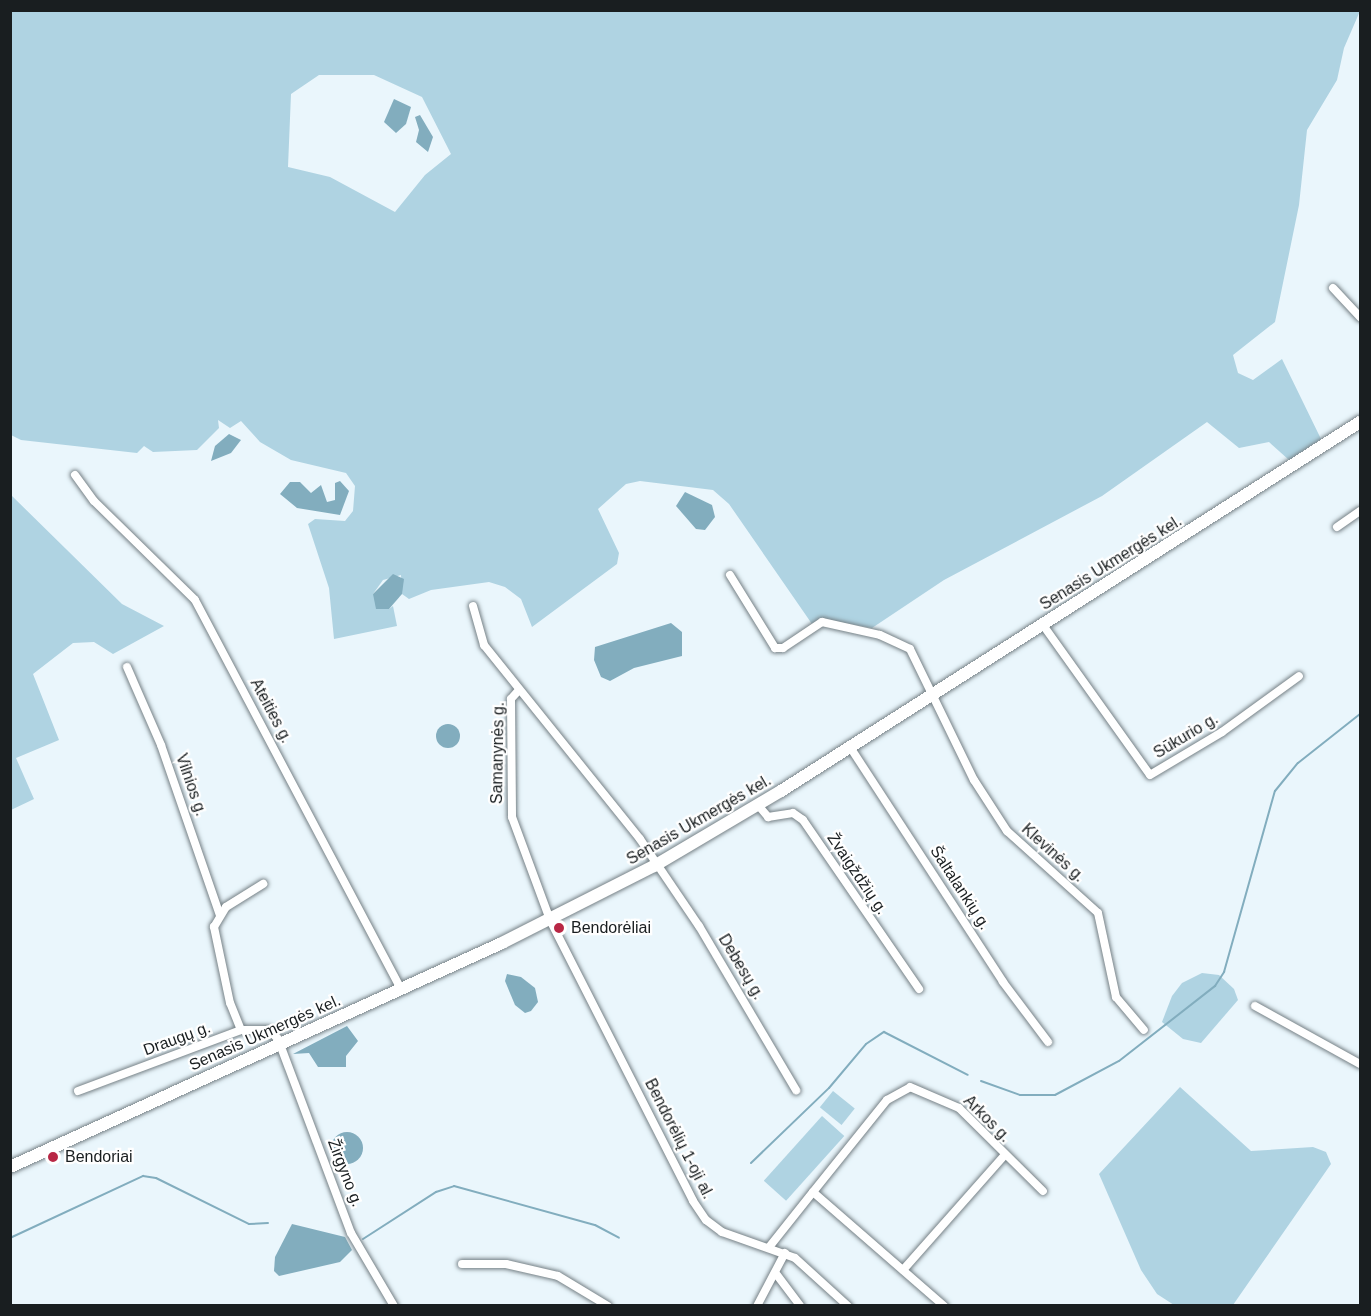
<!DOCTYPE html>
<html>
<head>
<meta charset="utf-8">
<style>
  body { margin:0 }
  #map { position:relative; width:1371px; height:1316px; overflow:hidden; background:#eaf6fc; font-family:Helvetica,sans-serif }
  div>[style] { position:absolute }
  .green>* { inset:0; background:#afd3e2; transform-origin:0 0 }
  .water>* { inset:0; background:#82adbe }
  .round { border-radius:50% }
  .stream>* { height:2px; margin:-1px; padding:0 1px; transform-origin:1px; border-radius:1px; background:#82adbe }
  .roads { filter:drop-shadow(0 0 2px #768186) drop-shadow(0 0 2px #768186) }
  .street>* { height:8px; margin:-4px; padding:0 4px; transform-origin:4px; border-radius:4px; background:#fff }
  .secondary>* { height:12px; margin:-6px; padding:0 6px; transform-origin:6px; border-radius:6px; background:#fff }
  .dots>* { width:16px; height:16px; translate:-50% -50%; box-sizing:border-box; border:3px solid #fff; border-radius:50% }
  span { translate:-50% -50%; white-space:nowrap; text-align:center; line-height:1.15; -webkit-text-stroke:4.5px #fff; paint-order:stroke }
  .street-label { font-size:16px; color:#191e20 }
  .poi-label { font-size:16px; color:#191e20 }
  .left { translate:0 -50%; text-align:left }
  .frame { position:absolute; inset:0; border:12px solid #191e20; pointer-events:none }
</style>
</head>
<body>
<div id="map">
  <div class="green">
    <div style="clip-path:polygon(evenodd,11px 11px,1360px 11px,1344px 48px,1337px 80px,1307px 130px,1299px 205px,1275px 322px,1233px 355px,1238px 373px,1253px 380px,1282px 359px,1321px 439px,1289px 460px,1269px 442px,1239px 448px,1207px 422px,1102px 496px,944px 580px,872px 628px,823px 619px,812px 624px,729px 504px,713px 490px,640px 481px,626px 484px,598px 509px,619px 553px,617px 564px,532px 627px,521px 599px,505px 587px,489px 582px,431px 590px,409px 599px,402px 594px,401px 575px,383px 580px,373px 594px,389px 609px,393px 606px,397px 626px,334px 639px,329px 588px,308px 524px,315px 519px,345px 521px,353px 511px,355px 486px,346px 473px,291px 460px,260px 442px,241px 421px,230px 428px,218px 420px,219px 428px,197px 450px,153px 452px,144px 446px,137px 453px,21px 440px,11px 435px,11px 11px,319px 75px,374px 75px,422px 97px,451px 154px,425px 175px,395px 212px,330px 177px,288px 167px,291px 94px,319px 75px)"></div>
    <div style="clip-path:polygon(11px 495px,122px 604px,164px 626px,113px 654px,94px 642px,73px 643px,33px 674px,59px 740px,16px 758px,34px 799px,11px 810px)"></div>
    <div style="clip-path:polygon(1202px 973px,1219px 975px,1234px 989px,1238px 1000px,1201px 1043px,1183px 1039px,1162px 1022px,1172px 996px,1182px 983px)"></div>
    <div style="clip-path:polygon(1180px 1087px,1251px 1151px,1313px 1147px,1326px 1152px,1331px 1164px,1233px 1305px,1174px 1305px,1157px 1294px,1141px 1270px,1099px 1174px)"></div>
    <div style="left:833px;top:1091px;width:28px;height:21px;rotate:39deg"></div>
    <div style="left:822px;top:1116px;width:30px;height:87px;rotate:42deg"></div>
  </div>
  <div class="water">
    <div style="clip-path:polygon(394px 99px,411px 107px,406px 124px,396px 133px,384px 122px)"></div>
    <div style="clip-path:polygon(420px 115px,433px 137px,428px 152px,416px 142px,419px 130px,415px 117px)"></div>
    <div style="clip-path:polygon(229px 434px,241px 440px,231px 453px,211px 461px,215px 446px)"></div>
    <div style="clip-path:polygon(340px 481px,349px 491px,340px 515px,297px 508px,280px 494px,290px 482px,300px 482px,311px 493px,321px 485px,327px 502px,335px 500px,335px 483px)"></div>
    <div style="clip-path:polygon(685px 492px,712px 505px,715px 517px,705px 530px,696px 529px,676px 506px)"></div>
    <div style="clip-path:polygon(393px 574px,404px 579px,402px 594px,389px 609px,376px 609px,373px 594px)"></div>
    <div style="clip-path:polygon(671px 623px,682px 632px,682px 656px,634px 668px,610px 681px,601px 677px,594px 660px,595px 647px)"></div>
    <div class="round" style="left:436px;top:724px;width:24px;height:24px"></div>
    <div style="clip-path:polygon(507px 974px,521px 977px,535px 988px,538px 1002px,531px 1011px,525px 1013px,515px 1005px,505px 981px)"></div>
    <div style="clip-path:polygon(347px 1026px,358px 1041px,346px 1056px,346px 1067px,318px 1067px,309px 1053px,293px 1054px)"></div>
    <div class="round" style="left:331px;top:1132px;width:32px;height:32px"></div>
    <div style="clip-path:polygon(292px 1224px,345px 1237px,352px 1250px,340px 1262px,279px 1276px,274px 1271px,275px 1257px)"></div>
  </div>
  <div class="stream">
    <div style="left:981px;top:1081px;width:41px;rotate:19.7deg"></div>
    <div style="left:1020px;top:1095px;width:35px"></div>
    <div style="left:1055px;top:1095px;width:72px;rotate:-28deg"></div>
    <div style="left:1119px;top:1061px;width:122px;rotate:-38deg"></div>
    <div style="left:1215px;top:986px;width:17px;rotate:-57deg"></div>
    <div style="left:1224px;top:972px;width:188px;rotate:-74.3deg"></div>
    <div style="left:1275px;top:791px;width:36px;rotate:-51deg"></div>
    <div style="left:1298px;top:763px;width:79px;rotate:-38.3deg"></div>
    <div style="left:751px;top:1163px;width:108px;rotate:-43.9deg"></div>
    <div style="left:829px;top:1088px;width:57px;rotate:-49.9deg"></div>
    <div style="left:866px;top:1044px;width:22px;rotate:-34deg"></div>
    <div style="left:884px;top:1032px;width:94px;rotate:27.1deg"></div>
    <div style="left:10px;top:1238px;width:147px;rotate:-25deg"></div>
    <div style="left:143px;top:1176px;width:13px;rotate:9deg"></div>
    <div style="left:156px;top:1178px;width:104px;rotate:26.3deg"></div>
    <div style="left:249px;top:1224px;width:19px;rotate:-3deg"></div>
    <div style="left:363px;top:1239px;width:87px;rotate:-32.8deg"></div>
    <div style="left:436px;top:1192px;width:19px;rotate:-18deg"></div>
    <div style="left:454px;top:1186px;width:146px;rotate:15.5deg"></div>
    <div style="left:595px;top:1225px;width:27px;rotate:28deg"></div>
  </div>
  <div class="roads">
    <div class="street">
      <div style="left:1333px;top:288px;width:40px;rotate:47deg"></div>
      <div style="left:75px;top:475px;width:32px;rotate:54deg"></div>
      <div style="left:94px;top:501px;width:141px;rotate:44.4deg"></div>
      <div style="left:195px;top:600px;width:440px;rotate:62.1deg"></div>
      <div style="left:1337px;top:527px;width:28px;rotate:-35deg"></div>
      <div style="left:730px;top:575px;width:86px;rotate:58.3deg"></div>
      <div style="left:775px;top:648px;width:8px"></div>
      <div style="left:783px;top:648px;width:47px;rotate:-33.7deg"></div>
      <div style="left:822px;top:622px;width:59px;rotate:12.6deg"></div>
      <div style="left:880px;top:635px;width:33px;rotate:25deg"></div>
      <div style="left:910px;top:649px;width:146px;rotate:64deg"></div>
      <div style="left:974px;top:780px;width:61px;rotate:57.1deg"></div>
      <div style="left:1007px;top:831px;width:122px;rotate:42deg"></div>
      <div style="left:1098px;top:913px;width:86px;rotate:77.9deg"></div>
      <div style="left:1116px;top:997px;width:43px;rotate:49.7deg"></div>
      <div style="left:473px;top:606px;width:41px;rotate:74.2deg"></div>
      <div style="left:484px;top:645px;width:249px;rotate:51.2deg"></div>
      <div style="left:640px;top:839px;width:105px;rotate:55.9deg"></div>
      <div style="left:699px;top:926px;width:191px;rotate:59.4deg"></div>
      <div style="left:1043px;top:625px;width:184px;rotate:54.5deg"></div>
      <div style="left:1150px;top:775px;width:84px;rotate:-30.8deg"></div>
      <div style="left:1222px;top:732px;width:95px;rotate:-36deg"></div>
      <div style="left:127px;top:667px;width:85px;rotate:66.4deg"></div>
      <div style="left:161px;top:745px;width:180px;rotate:70.9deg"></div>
      <div style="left:519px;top:690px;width:12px;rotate:132deg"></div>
      <div style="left:511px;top:699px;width:118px;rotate:89.5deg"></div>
      <div style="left:512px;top:817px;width:110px;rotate:69.7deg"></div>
      <div style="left:550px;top:920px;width:315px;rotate:63deg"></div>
      <div style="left:693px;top:1201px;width:23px;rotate:56deg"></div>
      <div style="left:706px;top:1220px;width:20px;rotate:37deg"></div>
      <div style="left:722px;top:1232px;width:77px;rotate:19.6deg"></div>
      <div style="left:795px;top:1258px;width:72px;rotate:42.2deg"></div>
      <div style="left:850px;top:747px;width:280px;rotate:56.9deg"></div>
      <div style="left:1003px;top:982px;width:75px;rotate:53.1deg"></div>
      <div style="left:758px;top:805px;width:16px;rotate:50deg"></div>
      <div style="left:768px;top:817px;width:25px;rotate:-9deg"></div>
      <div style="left:793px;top:813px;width:12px;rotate:35deg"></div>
      <div style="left:803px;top:820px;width:205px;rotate:55.5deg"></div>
      <div style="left:1255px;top:1006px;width:120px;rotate:28.9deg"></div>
      <div style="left:241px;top:1030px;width:29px;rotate:-112deg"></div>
      <div style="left:230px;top:1003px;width:78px;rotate:-101.9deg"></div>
      <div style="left:214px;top:927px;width:23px;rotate:-59deg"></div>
      <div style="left:226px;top:907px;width:44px;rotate:-31.9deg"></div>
      <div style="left:78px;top:1091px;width:174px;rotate:-20.5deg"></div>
      <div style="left:241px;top:1030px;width:28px"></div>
      <div style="left:269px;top:1030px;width:13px;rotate:45deg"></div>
      <div style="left:278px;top:1039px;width:207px;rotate:69.4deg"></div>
      <div style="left:351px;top:1233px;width:85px;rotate:59.5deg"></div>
      <div style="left:813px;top:1192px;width:118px;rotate:-51.2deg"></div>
      <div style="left:887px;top:1100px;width:26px;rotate:-29deg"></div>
      <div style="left:910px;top:1087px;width:53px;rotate:23.2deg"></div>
      <div style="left:959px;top:1108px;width:118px;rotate:44.7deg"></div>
      <div style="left:770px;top:1246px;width:69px;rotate:-51.5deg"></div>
      <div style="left:813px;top:1192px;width:174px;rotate:41deg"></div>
      <div style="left:462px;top:1264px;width:44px"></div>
      <div style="left:506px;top:1264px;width:53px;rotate:13deg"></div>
      <div style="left:558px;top:1276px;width:58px;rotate:31deg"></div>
      <div style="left:903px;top:1270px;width:151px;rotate:-48.5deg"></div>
      <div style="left:777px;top:1275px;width:39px;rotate:53deg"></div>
      <div style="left:757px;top:1306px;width:60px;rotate:-62.2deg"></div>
    </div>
    <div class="secondary">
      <div style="left:10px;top:1167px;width:541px;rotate:-24.48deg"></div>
      <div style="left:502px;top:943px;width:170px;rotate:-26.9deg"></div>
      <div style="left:654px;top:866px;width:147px;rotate:-30.6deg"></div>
      <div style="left:781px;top:791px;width:687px;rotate:-32.51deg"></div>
    </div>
  </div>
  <div class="dots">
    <div style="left:559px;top:928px;background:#b82745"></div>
    <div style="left:53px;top:1157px;background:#b82745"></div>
  </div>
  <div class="street-label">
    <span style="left:1111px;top:563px;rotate:-32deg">Senasis Ukmergės kel.</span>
    <span style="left:271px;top:711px;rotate:62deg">Ateities g.</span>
    <span style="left:1186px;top:736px;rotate:-31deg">Sūkurio g.</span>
    <span style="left:498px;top:753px;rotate:-89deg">Samanynės g.</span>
    <span style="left:191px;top:785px;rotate:71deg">Vilnios g.</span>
    <span style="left:699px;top:820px;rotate:-30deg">Senasis Ukmergės kel.</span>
    <span style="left:1053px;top:853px;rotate:42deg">Klevinės g.</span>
    <span style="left:857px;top:874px;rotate:56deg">Žvaigždžių g.</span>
    <span style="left:960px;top:888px;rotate:57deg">Šaltalankių g.</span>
    <span style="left:741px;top:967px;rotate:59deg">Debesų g.</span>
    <span style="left:265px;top:1033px;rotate:-24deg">Senasis Ukmergės kel.</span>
    <span style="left:177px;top:1039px;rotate:-20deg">Draugų g.</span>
    <span style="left:987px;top:1119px;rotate:45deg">Arkos g.</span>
    <span style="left:679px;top:1139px;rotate:63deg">Bendorėlių 1-oji al.</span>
    <span style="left:345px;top:1173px;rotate:69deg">Žirgyno g.</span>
  </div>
  <div class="poi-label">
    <span class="left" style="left:571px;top:928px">Bendorėliai</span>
    <span class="left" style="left:65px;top:1157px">Bendoriai</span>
  </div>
  <div class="frame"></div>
</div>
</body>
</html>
